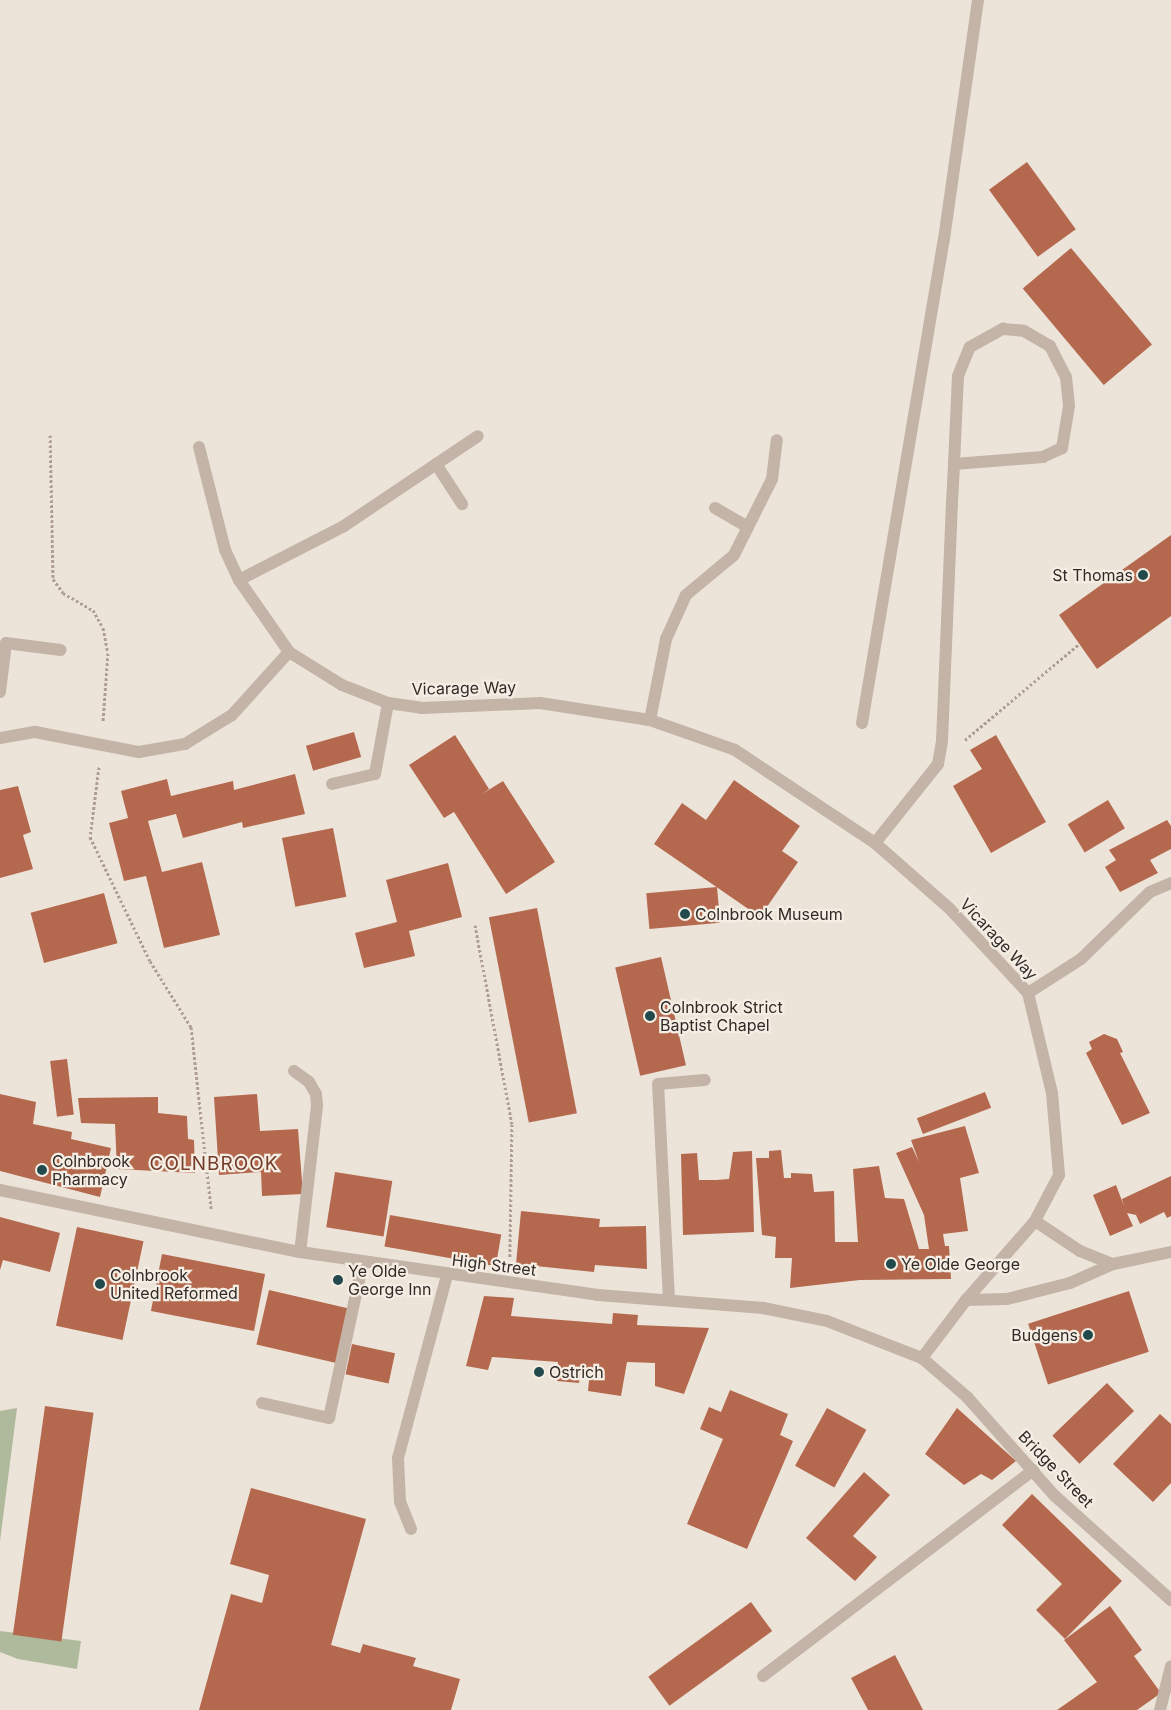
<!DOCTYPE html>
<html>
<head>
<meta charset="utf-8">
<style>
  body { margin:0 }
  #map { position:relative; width:1171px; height:1710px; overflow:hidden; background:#ede4d9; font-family:Inter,sans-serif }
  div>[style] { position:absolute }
  .green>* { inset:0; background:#afb99b }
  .building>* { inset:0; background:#b4694f; transform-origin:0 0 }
  .path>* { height:3px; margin-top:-1.5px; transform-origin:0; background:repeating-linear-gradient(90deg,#ae9e91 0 2.5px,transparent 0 5px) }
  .minor>* { height:12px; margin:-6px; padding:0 6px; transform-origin:6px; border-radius:6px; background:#c3b4a7 }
  .dots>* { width:14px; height:14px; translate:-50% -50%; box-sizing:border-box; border:2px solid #f5eee4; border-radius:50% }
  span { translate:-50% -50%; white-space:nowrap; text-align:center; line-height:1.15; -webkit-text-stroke:4.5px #f5eee4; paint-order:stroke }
  .poi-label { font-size:16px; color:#312a26 }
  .right { translate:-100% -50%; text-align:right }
  .left { translate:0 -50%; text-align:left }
  .street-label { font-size:16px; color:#312a26 }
  .quarter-label { font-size:19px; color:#743d2b; letter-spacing:1px }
</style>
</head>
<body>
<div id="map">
  <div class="green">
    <div style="clip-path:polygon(17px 1408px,0 1541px,0 1411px)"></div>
    <div style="clip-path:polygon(0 1631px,81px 1641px,77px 1669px,18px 1659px,0 1652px)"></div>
  </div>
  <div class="building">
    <div style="left:1027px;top:162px;width:83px;height:47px;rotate:54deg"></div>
    <div style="left:1071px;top:248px;width:126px;height:63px;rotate:50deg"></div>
    <div style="clip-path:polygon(1171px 535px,1171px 616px,1097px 669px,1059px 615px)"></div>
    <div style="left:354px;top:732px;width:26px;height:50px;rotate:74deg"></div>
    <div style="clip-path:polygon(455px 735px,489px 789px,482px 794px,503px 781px,555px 862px,506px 894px,454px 812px,444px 818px,409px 765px)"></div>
    <div style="clip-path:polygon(996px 735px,1046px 822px,991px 853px,953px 786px,982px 769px,970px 750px)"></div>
    <div style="clip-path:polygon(295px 774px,305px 814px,243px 828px,242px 822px,183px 838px,176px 814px,148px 821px,162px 872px,202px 862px,220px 935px,164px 948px,146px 876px,124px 881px,109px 823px,128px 818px,121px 791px,167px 779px,171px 796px,233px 781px,234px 790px)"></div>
    <div style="clip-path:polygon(734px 780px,800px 826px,782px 851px,798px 862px,760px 917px,654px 844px,682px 803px,706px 820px)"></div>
    <div style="clip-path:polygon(18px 786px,31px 832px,23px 835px,33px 869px,0 878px,0 790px)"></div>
    <div style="left:1108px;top:800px;width:33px;height:47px;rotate:59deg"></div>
    <div style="clip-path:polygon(1167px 820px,1171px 826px,1171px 849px,1150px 860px,1158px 873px,1120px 892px,1105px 867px,1116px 860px,1109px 850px)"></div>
    <div style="left:333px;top:828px;width:70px;height:52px;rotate:79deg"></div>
    <div style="clip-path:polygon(448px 863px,462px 917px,409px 931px,415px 956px,364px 968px,355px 933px,397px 922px,386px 880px)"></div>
    <div style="left:717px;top:887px;width:36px;height:71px;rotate:85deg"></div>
    <div style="left:104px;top:893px;width:52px;height:76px;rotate:75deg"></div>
    <div style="left:537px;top:908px;width:209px;height:49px;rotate:79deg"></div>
    <div style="left:661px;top:957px;width:111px;height:47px;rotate:77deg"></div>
    <div style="clip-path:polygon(1104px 1034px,1117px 1039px,1123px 1052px,1120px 1053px,1150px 1113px,1122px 1125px,1086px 1053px,1092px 1049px,1089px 1042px)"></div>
    <div style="left:67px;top:1059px;width:56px;height:17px;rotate:83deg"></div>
    <div style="left:985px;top:1092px;width:17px;height:73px;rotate:69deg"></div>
    <div style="clip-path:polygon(0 1094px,36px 1102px,33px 1124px,72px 1132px,71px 1139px,111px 1148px,100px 1197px,0 1171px)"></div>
    <div style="clip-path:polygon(257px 1094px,260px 1131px,298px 1129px,303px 1194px,262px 1196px,261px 1172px,219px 1175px,214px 1097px)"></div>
    <div style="clip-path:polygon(158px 1097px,158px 1113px,187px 1116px,188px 1139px,194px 1140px,195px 1173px,117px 1169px,115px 1124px,81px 1123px,78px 1098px)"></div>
    <div style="clip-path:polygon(965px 1126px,979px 1173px,960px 1178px,968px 1231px,943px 1234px,945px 1246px,949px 1246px,951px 1279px,860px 1280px,790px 1288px,792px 1258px,775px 1258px,776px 1237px,762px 1235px,756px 1158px,769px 1158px,769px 1151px,781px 1150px,784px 1178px,791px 1178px,791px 1173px,812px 1174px,814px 1192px,834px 1191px,835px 1242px,858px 1242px,853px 1169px,879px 1166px,885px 1198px,904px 1199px,919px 1249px,929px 1249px,924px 1215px,896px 1153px,912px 1147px,919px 1162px,911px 1140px)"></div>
    <div style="clip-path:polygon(752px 1151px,754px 1232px,683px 1235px,681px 1154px,697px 1153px,699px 1180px,716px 1180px,729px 1179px,733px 1152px)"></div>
    <div style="left:335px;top:1172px;width:58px;height:56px;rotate:9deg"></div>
    <div style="clip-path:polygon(1171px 1176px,1171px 1216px,1167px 1218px,1164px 1212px,1140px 1224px,1136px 1215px,1127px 1213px,1133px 1226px,1110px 1236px,1093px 1195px,1116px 1185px,1124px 1206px,1122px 1199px)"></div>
    <div style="clip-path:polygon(521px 1211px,600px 1219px,599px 1227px,646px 1226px,647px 1269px,595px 1265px,594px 1272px,516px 1264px)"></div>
    <div style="left:390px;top:1215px;width:113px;height:32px;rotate:10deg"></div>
    <div style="clip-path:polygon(0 1217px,60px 1233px,50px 1272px,3px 1260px,0 1270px)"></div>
    <div style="left:77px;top:1227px;width:68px;height:101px;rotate:12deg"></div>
    <div style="left:162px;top:1254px;width:105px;height:58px;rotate:11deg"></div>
    <div style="left:269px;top:1290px;width:83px;height:56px;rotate:13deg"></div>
    <div style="left:1129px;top:1291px;width:64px;height:106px;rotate:72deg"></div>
    <div style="clip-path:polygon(484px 1296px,514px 1298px,511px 1316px,612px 1324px,613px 1313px,638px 1315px,637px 1325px,709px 1328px,684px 1394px,655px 1386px,655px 1363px,627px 1362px,621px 1396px,588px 1391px,590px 1370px,581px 1369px,579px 1383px,557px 1381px,558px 1362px,492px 1357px,488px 1370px,466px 1366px)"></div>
    <div style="left:352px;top:1344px;width:44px;height:31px;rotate:12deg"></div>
    <div style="left:1107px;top:1383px;width:39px;height:76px;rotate:46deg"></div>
    <div style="clip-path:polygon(730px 1390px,788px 1414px,780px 1435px,793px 1441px,747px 1549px,687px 1524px,723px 1439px,700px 1429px,709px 1407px,721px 1412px)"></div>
    <div style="left:45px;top:1406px;width:49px;height:231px;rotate:8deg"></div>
    <div style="left:827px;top:1408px;width:45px;height:66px;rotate:29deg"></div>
    <div style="clip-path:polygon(957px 1408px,1016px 1461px,992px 1480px,981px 1474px,964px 1485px,925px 1454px)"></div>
    <div style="clip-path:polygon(1160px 1414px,1171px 1424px,1171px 1483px,1153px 1502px,1113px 1464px)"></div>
    <div style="clip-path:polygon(864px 1472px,890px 1495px,853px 1536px,877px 1557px,855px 1581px,806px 1538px)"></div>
    <div style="clip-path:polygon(251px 1488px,366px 1519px,331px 1645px,360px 1653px,363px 1644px,416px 1658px,413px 1666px,460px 1679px,451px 1710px,199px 1710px,231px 1594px,262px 1603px,269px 1575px,230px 1564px)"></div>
    <div style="clip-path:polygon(1032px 1494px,1122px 1581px,1065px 1639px,1036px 1610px,1062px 1584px,1002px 1525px)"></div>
    <div style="left:751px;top:1602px;width:36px;height:127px;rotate:54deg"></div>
    <div style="clip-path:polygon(1110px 1606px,1142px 1650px,1134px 1656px,1161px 1693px,1137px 1710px,1057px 1710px,1097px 1682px,1064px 1640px)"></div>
    <div style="clip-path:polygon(895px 1655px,923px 1710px,868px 1710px,851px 1678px)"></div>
  </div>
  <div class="path">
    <div style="left:50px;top:435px;width:144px;rotate:88.8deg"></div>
    <div style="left:53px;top:579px;width:17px;rotate:54deg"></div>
    <div style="left:63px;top:593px;width:34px;rotate:30deg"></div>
    <div style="left:93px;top:610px;width:21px;rotate:61deg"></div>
    <div style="left:103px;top:628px;width:25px;rotate:79deg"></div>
    <div style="left:108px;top:653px;width:68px;rotate:94.2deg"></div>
    <div style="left:965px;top:740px;width:149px;rotate:-40.1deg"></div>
    <div style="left:99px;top:767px;width:71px;rotate:97.3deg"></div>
    <div style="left:90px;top:837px;width:138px;rotate:64.2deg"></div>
    <div style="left:150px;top:961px;width:78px;rotate:58.2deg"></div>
    <div style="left:191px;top:1027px;width:183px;rotate:83.7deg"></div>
    <div style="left:475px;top:925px;width:202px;rotate:79.5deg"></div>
    <div style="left:512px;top:1124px;width:134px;rotate:90.9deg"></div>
  </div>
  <div class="minor">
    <div style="left:199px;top:447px;width:106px;rotate:75.8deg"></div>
    <div style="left:225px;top:550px;width:33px;rotate:65deg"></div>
    <div style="left:239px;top:580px;width:88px;rotate:55.2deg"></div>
    <div style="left:289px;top:652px;width:62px;rotate:31.9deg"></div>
    <div style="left:342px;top:685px;width:49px;rotate:21.4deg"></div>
    <div style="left:388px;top:703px;width:34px;rotate:8deg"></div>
    <div style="left:422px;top:708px;width:118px;rotate:-2.4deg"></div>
    <div style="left:540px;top:703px;width:111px;rotate:8.8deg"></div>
    <div style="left:650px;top:720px;width:90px;rotate:19.4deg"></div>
    <div style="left:735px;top:750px;width:168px;rotate:33.6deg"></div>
    <div style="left:875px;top:843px;width:98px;rotate:41.3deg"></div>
    <div style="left:949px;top:908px;width:116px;rotate:47.1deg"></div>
    <div style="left:1028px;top:993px;width:103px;rotate:76.5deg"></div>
    <div style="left:1052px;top:1093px;width:82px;rotate:85.1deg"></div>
    <div style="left:1059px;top:1175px;width:52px;rotate:117.6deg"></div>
    <div style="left:1035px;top:1221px;width:105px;rotate:131.1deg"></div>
    <div style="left:966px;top:1300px;width:73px;rotate:127.2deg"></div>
    <div style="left:436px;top:464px;width:48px;rotate:57deg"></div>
    <div style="left:715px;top:508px;width:38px;rotate:30deg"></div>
    <div style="left:239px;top:580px;width:118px;rotate:-27.2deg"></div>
    <div style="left:344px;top:526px;width:161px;rotate:-33.9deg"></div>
    <div style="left:0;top:692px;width:49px;rotate:-83deg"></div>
    <div style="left:6px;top:643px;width:55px;rotate:7.3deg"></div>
    <div style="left:650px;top:720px;width:83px;rotate:-78.8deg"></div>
    <div style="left:666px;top:639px;width:48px;rotate:-65.6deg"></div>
    <div style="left:686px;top:595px;width:62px;rotate:-39.8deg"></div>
    <div style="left:734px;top:555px;width:85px;rotate:-63.4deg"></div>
    <div style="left:772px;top:479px;width:39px;rotate:-83deg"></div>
    <div style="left:862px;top:723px;width:491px;rotate:-80.4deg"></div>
    <div style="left:944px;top:239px;width:241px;rotate:-81.9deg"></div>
    <div style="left:0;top:738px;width:36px;rotate:-10deg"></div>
    <div style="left:35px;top:732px;width:106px;rotate:10.9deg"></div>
    <div style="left:139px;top:752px;width:47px;rotate:-9.9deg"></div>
    <div style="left:185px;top:744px;width:55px;rotate:-31.7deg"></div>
    <div style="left:232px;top:715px;width:85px;rotate:-47.9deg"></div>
    <div style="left:332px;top:784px;width:44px;rotate:-13.1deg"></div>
    <div style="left:375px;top:774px;width:72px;rotate:-79.6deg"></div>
    <div style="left:875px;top:843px;width:101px;rotate:-51.4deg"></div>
    <div style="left:938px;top:764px;width:23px;rotate:-80deg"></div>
    <div style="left:942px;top:741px;width:238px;rotate:-87.6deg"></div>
    <div style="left:952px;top:503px;width:39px;rotate:-87deg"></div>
    <div style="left:954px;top:464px;width:88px;rotate:-87.4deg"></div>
    <div style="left:958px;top:376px;width:31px;rotate:-68deg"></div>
    <div style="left:970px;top:347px;width:38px;rotate:-29deg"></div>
    <div style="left:1003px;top:329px;width:21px;rotate:5deg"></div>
    <div style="left:1024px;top:331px;width:30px;rotate:30deg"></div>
    <div style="left:1050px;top:346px;width:35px;rotate:63deg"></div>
    <div style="left:1066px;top:377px;width:29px;rotate:84deg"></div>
    <div style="left:1069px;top:406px;width:43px;rotate:99.5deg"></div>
    <div style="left:1062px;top:448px;width:21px;rotate:155deg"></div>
    <div style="left:1043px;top:457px;width:89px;rotate:175.5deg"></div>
    <div style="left:1028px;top:993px;width:63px;rotate:-32.7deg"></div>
    <div style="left:1081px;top:959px;width:96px;rotate:-44.2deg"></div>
    <div style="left:1150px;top:892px;width:23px;rotate:-23deg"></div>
    <div style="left:294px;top:1071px;width:19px;rotate:36deg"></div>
    <div style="left:309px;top:1082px;width:14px;rotate:60deg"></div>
    <div style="left:316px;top:1094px;width:12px;rotate:85deg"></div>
    <div style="left:317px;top:1106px;width:147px;rotate:96.6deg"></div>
    <div style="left:0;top:1190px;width:306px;rotate:11.7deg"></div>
    <div style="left:300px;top:1252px;width:301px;rotate:8.2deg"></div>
    <div style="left:598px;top:1295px;width:166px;rotate:4.5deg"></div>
    <div style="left:763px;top:1308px;width:65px;rotate:11.5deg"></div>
    <div style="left:827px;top:1321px;width:102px;rotate:21.3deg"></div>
    <div style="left:922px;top:1358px;width:60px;rotate:40.9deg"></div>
    <div style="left:967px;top:1397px;width:132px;rotate:48.4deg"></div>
    <div style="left:1055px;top:1496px;width:156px;rotate:41.9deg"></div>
    <div style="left:1035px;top:1221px;width:54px;rotate:33.7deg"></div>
    <div style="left:1080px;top:1251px;width:35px;rotate:22deg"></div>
    <div style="left:669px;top:1300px;width:216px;rotate:-92.9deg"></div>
    <div style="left:658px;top:1084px;width:47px;rotate:-4.9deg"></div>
    <div style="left:966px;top:1300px;width:41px;rotate:-1.4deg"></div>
    <div style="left:1007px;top:1299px;width:65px;rotate:-14.3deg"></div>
    <div style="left:1070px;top:1283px;width:47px;rotate:-23.8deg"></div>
    <div style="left:1113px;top:1264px;width:59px;rotate:-11.7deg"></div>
    <div style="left:262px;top:1403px;width:69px;rotate:12.6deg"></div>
    <div style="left:329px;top:1418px;width:160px;rotate:-77.7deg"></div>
    <div style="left:411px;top:1529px;width:29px;rotate:-112deg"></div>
    <div style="left:400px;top:1502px;width:44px;rotate:-92.6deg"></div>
    <div style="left:398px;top:1458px;width:189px;rotate:-75deg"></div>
    <div style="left:763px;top:1676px;width:340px;rotate:-37.3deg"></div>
    <div style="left:1160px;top:1710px;width:45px;rotate:-76deg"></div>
  </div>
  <div class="dots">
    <div style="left:1143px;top:575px;background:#22494c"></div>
    <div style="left:685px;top:914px;background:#22494c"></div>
    <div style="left:650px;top:1016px;background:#22494c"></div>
    <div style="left:42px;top:1170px;background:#22494c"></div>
    <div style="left:891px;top:1264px;background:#22494c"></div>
    <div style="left:338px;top:1280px;background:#22494c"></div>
    <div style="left:100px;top:1284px;background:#22494c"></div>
    <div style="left:1088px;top:1335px;background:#22494c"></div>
    <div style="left:539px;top:1372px;background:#22494c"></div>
  </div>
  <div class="poi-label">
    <span class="right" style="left:1133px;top:575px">St Thomas</span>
    <span class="left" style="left:695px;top:914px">Colnbrook Museum</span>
    <span class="left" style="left:660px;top:1016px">Colnbrook Strict<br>Baptist Chapel</span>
    <span class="left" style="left:52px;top:1170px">Colnbrook<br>Pharmacy</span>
    <span class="left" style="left:901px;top:1264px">Ye Olde George</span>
    <span class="left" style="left:348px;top:1280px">Ye Olde<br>George Inn</span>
    <span class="left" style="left:110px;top:1284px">Colnbrook<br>United Reformed</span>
    <span class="right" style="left:1078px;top:1335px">Budgens</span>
    <span class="left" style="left:549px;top:1372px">Ostrich</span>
  </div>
  <div class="street-label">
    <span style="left:464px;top:688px;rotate:-1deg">Vicarage Way</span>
    <span style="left:999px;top:939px;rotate:47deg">Vicarage Way</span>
    <span style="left:494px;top:1265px;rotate:7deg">High Street</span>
    <span style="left:1056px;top:1469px;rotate:46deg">Bridge Street</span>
  </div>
  <div class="quarter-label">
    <span style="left:214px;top:1164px">COLNBROOK</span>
  </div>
</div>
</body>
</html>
